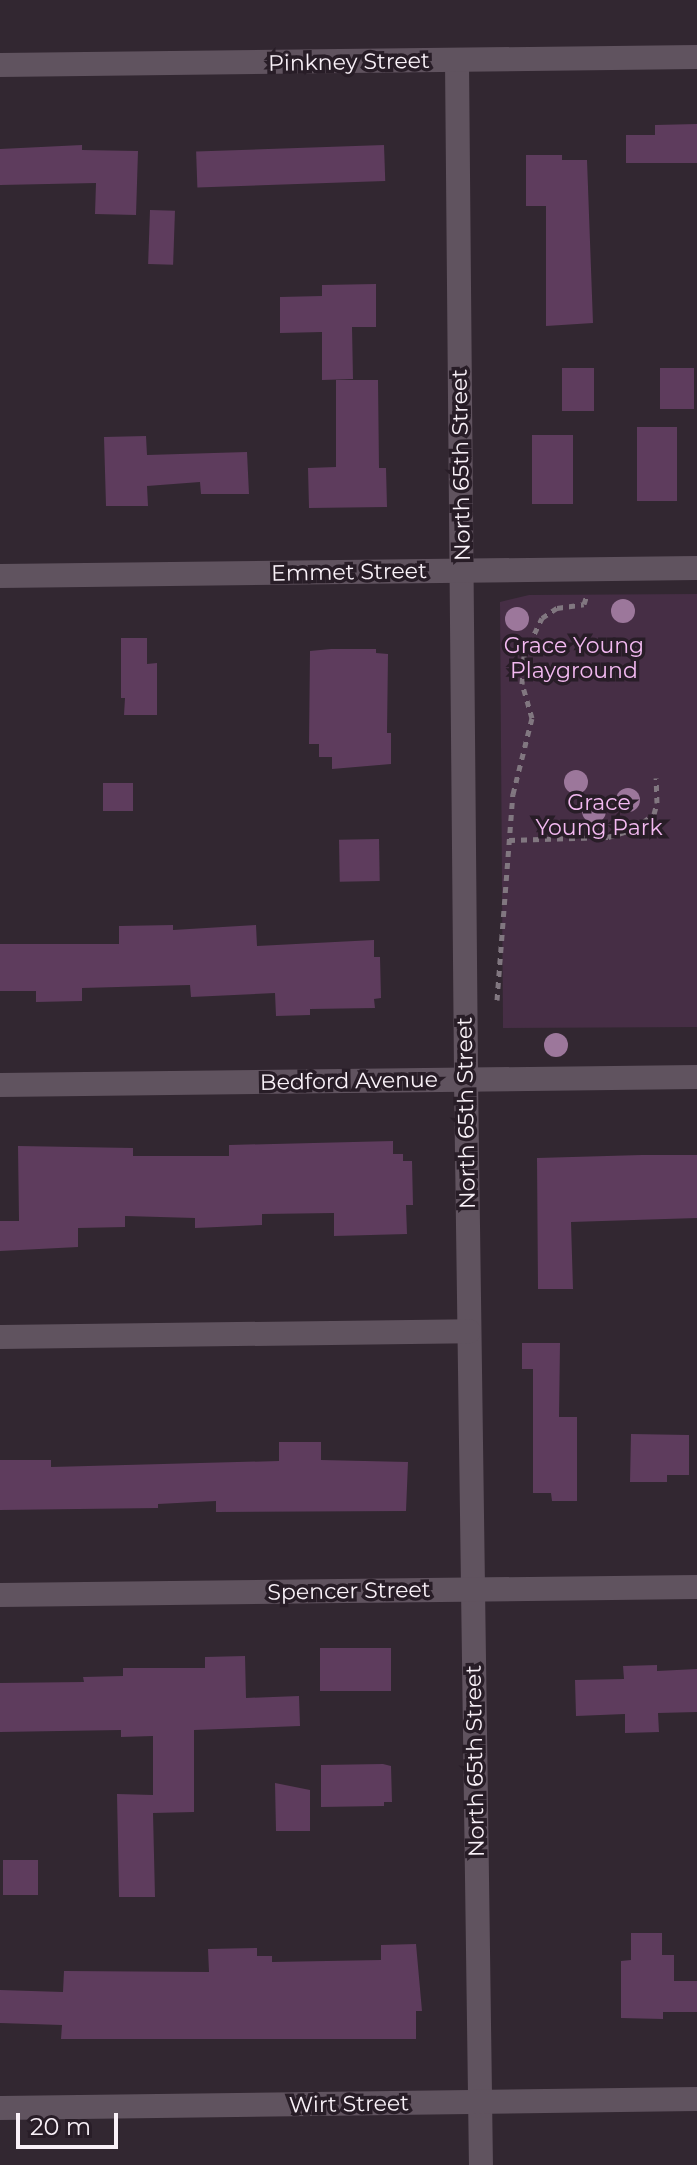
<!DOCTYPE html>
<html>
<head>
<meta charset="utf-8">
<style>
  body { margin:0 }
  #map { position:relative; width:697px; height:2165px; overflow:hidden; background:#322731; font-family:Montserrat,sans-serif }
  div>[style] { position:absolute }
  .green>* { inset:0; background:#462e45 }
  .building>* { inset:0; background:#5e3c5d; transform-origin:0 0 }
  .path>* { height:5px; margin-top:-2.5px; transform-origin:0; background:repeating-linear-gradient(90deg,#817780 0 6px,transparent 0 12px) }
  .minor>* { height:24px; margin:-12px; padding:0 12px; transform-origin:12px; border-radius:12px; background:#60535f }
  .trees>* { width:24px; height:24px; margin:-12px; border-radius:50%; background:#9c779b }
  span { translate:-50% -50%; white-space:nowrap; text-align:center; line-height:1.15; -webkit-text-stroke:7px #281d27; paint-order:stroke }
  .street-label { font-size:22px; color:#f9f1f8 }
  .park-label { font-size:22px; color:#f3b9f1 }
  .scale { position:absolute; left:16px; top:2113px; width:102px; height:36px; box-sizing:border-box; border:4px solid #f9f1f8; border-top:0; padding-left:10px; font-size:24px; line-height:28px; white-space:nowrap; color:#f9f1f8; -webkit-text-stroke:6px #281d27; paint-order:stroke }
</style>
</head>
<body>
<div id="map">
  <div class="green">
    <div style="clip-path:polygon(697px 594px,697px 1027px,503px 1028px,500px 602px,529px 595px)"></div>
  </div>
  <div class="building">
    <div style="clip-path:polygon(697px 124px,697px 163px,626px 163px,626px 135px,655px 135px,655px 125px)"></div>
    <div style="clip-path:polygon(82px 145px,82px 150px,138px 151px,136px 215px,95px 214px,96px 183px,0 185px,0 149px)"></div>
    <div style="left:384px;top:145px;width:36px;height:188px;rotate:88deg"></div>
    <div style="clip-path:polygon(526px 155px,562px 155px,562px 160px,587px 160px,593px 323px,546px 326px,546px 206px,526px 206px)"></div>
    <div style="left:150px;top:210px;width:25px;height:54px;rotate:2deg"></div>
    <div style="clip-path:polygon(376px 284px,376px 327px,352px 327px,353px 379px,322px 380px,322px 332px,280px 333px,280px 297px,322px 296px,322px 285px)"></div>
    <div style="left:562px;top:368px;width:32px;height:43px"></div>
    <div style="left:660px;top:368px;width:34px;height:41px"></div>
    <div style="clip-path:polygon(336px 380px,378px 380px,379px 468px,386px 468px,387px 507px,309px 508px,308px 468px,336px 467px)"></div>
    <div style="left:637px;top:427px;width:40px;height:74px"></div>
    <div style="left:532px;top:435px;width:41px;height:69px"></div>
    <div style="clip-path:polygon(146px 436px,147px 455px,247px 452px,249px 494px,201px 494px,200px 482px,147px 486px,148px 506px,106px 506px,104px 437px)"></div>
    <div style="clip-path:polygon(121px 638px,147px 638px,147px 664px,157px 663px,157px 715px,124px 715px,125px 698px,121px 698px)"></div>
    <div style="clip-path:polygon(331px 649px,376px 649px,376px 653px,388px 654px,387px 733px,391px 733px,391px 764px,332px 769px,332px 757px,319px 757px,319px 744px,309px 744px,310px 651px)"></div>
    <div style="left:103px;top:783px;width:30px;height:28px"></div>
    <div style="left:379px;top:839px;width:42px;height:40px;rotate:89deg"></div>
    <div style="clip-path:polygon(173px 925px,173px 930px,256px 925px,257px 946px,374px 940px,374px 957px,380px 957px,381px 998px,374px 999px,375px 1008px,310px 1009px,310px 1015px,276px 1016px,275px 993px,191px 997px,190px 985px,82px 988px,82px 1001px,36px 1002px,36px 991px,0 991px,0 944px,119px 944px,119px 926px)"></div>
    <div style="clip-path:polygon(393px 1141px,393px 1154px,403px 1154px,403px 1161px,412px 1161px,413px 1205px,406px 1205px,407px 1234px,334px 1236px,334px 1213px,262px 1214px,262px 1225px,195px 1228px,195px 1218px,125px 1216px,125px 1227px,78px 1228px,78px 1247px,0 1251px,0 1221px,19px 1221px,18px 1146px,133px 1148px,133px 1156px,229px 1156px,229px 1145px)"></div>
    <div style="clip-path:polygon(642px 1155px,697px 1155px,697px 1218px,571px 1222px,573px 1289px,538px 1289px,537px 1158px)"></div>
    <div style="clip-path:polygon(522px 1343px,560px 1343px,559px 1417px,577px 1417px,577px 1501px,552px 1501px,551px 1493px,533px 1493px,533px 1369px,522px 1369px)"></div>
    <div style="clip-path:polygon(631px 1434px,689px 1435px,689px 1475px,667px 1475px,667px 1482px,630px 1482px)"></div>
    <div style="clip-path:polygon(279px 1442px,321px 1442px,321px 1460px,408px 1462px,406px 1511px,216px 1512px,216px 1501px,158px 1504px,158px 1508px,0 1510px,0 1460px,51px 1460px,51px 1467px,279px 1461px)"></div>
    <div style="left:320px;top:1648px;width:71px;height:43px"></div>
    <div style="clip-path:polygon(245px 1656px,246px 1698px,299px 1696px,300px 1726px,194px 1730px,194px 1812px,153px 1813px,155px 1897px,119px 1897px,117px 1794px,153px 1795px,153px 1736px,121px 1737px,121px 1730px,0 1732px,0 1683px,84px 1682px,83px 1677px,123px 1676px,123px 1668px,205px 1668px,205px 1657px)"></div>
    <div style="clip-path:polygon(657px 1665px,657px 1671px,697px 1669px,697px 1712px,658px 1713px,659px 1732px,625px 1733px,625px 1714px,576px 1716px,575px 1680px,624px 1679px,623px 1666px)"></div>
    <div style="clip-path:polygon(383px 1764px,391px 1766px,392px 1802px,384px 1802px,384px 1806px,321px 1807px,321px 1765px)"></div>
    <div style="clip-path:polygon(275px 1783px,310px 1790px,310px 1831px,276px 1831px)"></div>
    <div style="left:3px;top:1860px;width:35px;height:35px"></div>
    <div style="clip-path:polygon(631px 1933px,662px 1933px,662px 1955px,674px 1955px,674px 1981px,697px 1981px,697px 2012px,663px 2012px,663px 2019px,621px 2018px,621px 1961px,631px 1960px)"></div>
    <div style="clip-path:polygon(416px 1944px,422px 2011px,416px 2011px,416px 2039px,61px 2039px,62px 2025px,0 2023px,0 1990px,63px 1992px,64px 1971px,209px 1972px,208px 1949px,257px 1948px,257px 1956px,272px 1956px,272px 1962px,381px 1960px,381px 1945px)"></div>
  </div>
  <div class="path">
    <div style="left:509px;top:840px;width:99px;rotate:-1.7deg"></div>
    <div style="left:608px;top:837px;width:27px;rotate:-17deg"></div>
    <div style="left:634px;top:829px;width:25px;rotate:-37deg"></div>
    <div style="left:654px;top:814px;width:11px;rotate:-75deg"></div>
    <div style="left:657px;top:803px;width:25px;rotate:-92deg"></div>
    <div style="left:497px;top:1000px;width:207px;rotate:-85.6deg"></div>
    <div style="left:513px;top:794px;width:78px;rotate:-76deg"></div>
    <div style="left:532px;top:718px;width:35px;rotate:-106deg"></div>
    <div style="left:522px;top:684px;width:29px;rotate:-86deg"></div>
    <div style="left:524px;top:655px;width:41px;rotate:-64.1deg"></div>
    <div style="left:542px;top:618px;width:18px;rotate:-34deg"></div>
    <div style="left:557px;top:608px;width:27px;rotate:-8deg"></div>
    <div style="left:584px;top:604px;width:9px;rotate:-72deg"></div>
  </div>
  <div class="minor">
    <div style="left:457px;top:61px;width:1019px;rotate:89.49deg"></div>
    <div style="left:466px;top:1080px;width:1085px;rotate:89.21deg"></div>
    <div style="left:0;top:65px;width:697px;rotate:-0.66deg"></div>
    <div style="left:0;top:576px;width:697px;rotate:-0.66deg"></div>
    <div style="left:0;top:1085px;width:697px;rotate:-0.66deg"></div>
    <div style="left:0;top:1337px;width:469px;rotate:-0.7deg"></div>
    <div style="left:0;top:1595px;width:697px;rotate:-0.66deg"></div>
    <div style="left:0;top:2108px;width:697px;rotate:-0.74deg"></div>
  </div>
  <div class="trees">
    <div style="left:623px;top:611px"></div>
    <div style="left:517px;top:619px"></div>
    <div style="left:576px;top:782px"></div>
    <div style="left:628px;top:800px"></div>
    <div style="left:594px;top:811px"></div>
    <div style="left:556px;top:1045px"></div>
  </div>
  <div class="street-label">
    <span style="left:349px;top:62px;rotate:-1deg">Pinkney Street</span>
    <span style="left:461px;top:465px;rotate:-91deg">North 65th Street</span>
    <span style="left:349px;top:572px;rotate:-1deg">Emmet Street</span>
    <span style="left:349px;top:1081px;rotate:-1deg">Bedford Avenue</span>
    <span style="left:466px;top:1113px;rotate:-91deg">North 65th Street</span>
    <span style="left:349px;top:1591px;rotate:-1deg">Spencer Street</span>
    <span style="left:475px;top:1761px;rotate:-91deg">North 65th Street</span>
    <span style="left:349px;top:2104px;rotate:-1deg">Wirt Street</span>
  </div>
  <div class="park-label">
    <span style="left:574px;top:658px">Grace Young<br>Playground</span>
    <span style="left:599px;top:815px">Grace<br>Young Park</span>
  </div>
  <div class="scale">20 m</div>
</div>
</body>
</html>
